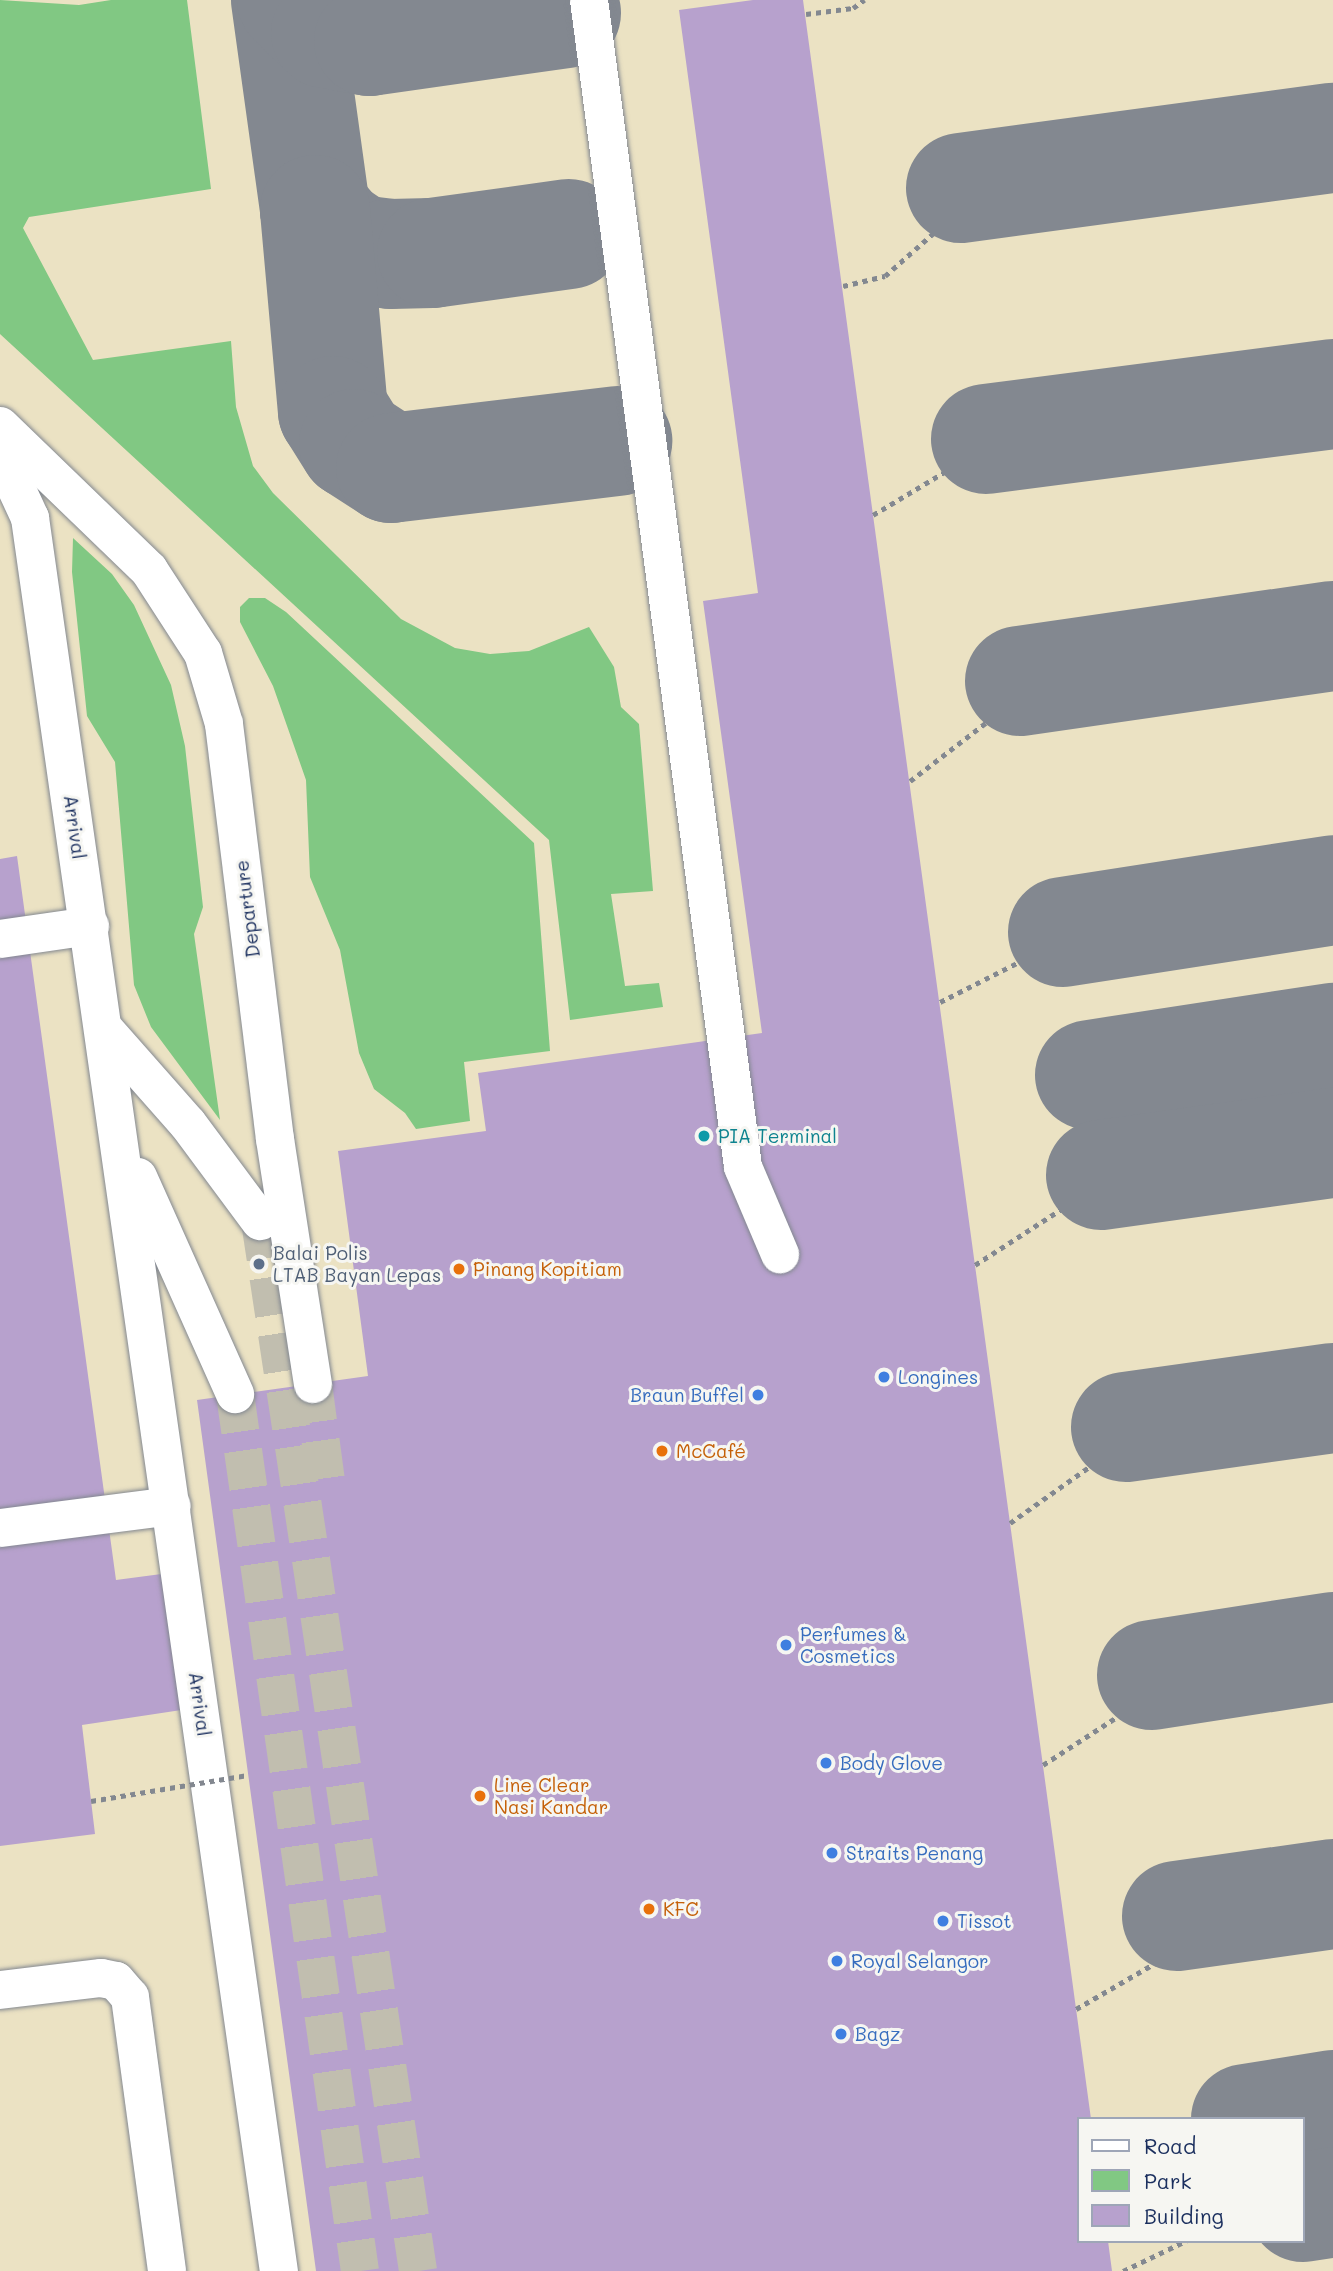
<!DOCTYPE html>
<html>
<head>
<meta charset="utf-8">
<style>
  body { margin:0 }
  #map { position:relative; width:1333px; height:2271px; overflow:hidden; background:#ebe2c3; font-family:Mali,sans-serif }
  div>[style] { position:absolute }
  .green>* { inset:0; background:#81c883 }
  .taxiway>* { height:110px; margin:-55px; padding:0 55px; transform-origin:55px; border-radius:55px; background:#838890 }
  .building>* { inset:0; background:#b7a1cd }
  .minor-tunnel>* { height:38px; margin-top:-19px; transform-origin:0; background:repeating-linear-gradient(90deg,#c1beaf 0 38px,transparent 0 57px) }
  .path>* { height:4.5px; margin-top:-2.25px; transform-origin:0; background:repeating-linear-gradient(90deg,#838890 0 5px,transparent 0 10px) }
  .roads { filter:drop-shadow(0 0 2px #838890) drop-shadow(0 0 2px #838890) }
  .minor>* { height:38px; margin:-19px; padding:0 19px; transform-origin:19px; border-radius:19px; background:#fff }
  .path-bridge>* { height:4.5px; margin-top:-2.25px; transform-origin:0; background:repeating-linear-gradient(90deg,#838890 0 5px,transparent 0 10px) }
  .dots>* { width:19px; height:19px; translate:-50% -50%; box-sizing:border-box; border:4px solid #f6f6f2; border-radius:50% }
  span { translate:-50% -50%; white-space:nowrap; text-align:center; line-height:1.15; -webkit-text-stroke:6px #f6f6f2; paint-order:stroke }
  .street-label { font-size:19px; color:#1b2f5e }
  .culture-label { font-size:19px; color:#0d838f }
  .left { translate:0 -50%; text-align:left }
  .service-label { font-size:19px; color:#4e5e75 }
  .food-label { font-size:19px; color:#c56008 }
  .shop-label { font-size:19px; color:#366cbe }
  .right { translate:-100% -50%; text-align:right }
  .legend { position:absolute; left:1077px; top:2117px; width:228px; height:126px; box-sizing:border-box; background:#f6f6f2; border:2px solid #9ea6b7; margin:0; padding:9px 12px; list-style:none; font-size:21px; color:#1b2f5e }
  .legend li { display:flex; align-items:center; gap:14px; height:35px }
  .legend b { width:35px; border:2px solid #9ea6b7 }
</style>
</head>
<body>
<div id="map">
  <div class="green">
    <div style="clip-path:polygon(0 0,79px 5px,111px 0,187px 0,211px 189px,29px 217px,23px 228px,93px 360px,231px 341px,236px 407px,253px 466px,273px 493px,401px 619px,455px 648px,490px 654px,529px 651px,589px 627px,614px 667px,621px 707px,639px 724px,653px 891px,611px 894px,625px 986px,659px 983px,663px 1007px,570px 1020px,549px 840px,0 334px)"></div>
    <div style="clip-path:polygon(73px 538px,112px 574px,134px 605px,171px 685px,185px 746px,203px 907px,194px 934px,220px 1120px,151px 1027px,134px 985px,115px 762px,87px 716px,72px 572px)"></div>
    <div style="clip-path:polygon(249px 598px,265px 598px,286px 612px,534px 843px,550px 1051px,464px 1062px,470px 1121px,416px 1129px,405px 1113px,374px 1089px,359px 1053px,340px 950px,310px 877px,306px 780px,273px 686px,240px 622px,240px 607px)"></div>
  </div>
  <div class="taxiway">
    <div style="left:286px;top:0;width:212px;rotate:82.1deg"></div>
    <div style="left:315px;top:210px;width:30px;rotate:50deg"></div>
    <div style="left:334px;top:233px;width:30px;rotate:34deg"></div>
    <div style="left:359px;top:250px;width:31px;rotate:7deg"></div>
    <div style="left:390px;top:254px;width:42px;rotate:-1.4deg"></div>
    <div style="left:432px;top:253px;width:138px;rotate:-7.9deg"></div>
    <div style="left:292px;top:0;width:47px;rotate:44.1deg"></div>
    <div style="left:326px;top:33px;width:44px;rotate:10.5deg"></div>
    <div style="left:369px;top:41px;width:199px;rotate:-8.1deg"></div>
    <div style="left:961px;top:188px;width:375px;rotate:-7.7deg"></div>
    <div style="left:315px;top:210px;width:202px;rotate:84.9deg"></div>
    <div style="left:333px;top:411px;width:39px;rotate:58deg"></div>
    <div style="left:354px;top:444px;width:44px;rotate:33deg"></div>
    <div style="left:391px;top:468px;width:228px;rotate:-6.8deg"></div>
    <div style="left:986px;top:439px;width:350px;rotate:-7.4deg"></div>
    <div style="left:1020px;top:681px;width:316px;rotate:-8.2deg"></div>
    <div style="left:1063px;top:932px;width:273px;rotate:-8.8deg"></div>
    <div style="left:1090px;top:1075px;width:246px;rotate:-8.7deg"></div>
    <div style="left:1101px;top:1175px;width:234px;rotate:-7.9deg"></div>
    <div style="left:1126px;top:1427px;width:209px;rotate:-8deg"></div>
    <div style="left:1152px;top:1675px;width:183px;rotate:-8.8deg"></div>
    <div style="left:1177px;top:1916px;width:158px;rotate:-8deg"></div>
    <div style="left:1246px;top:2119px;width:88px;rotate:-9.1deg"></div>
    <div style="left:1303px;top:2207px;width:30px;rotate:-9deg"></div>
  </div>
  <div class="building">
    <div style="clip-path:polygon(753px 0,803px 0,1091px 2119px,1079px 2119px,1079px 2241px,1108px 2241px,1112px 2271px,316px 2271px,197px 1400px,368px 1376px,338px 1151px,486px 1131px,478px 1073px,762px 1033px,703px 601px,758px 593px,679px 10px)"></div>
    <div style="clip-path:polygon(17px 856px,116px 1580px,169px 1573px,188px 1709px,82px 1725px,95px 1834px,0 1846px,0 859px)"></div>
  </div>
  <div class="minor-tunnel">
    <div style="left:260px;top:1221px;width:1062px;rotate:81.44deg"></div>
    <div style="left:313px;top:1384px;width:106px;rotate:82.4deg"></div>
    <div style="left:235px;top:1394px;width:886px;rotate:81.89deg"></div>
  </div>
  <div class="path">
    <div style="left:806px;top:14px;width:47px;rotate:-7.3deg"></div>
    <div style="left:853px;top:8px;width:14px;rotate:-36deg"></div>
    <div style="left:843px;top:286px;width:43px;rotate:-13.4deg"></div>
    <div style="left:885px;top:276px;width:139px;rotate:-41.5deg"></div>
    <div style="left:873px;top:515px;width:149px;rotate:-31deg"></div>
    <div style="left:910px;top:781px;width:169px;rotate:-37.5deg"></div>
    <div style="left:940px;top:1002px;width:161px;rotate:-26.9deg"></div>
    <div style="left:975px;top:1265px;width:169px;rotate:-32.9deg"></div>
    <div style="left:1010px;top:1523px;width:171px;rotate:-35.3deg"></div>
    <div style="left:1043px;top:1765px;width:176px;rotate:-33deg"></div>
    <div style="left:1076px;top:2009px;width:132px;rotate:-30.1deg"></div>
    <div style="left:1190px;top:1943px;width:29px;rotate:-86deg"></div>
    <div style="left:1123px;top:2271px;width:70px;rotate:-25.5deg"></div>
  </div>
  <div class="roads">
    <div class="minor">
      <div style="left:589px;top:0;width:1177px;rotate:82.48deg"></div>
      <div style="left:743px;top:1167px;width:95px;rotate:67deg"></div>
      <div style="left:0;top:426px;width:207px;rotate:44deg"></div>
      <div style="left:149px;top:570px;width:99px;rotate:57deg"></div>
      <div style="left:203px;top:653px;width:74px;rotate:73.5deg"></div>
      <div style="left:224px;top:724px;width:418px;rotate:83deg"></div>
      <div style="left:275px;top:1139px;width:248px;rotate:81.2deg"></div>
      <div style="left:0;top:453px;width:72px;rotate:65.2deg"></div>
      <div style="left:30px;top:518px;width:1771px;rotate:81.92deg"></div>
      <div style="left:0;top:939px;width:91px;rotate:-8.2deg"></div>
      <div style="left:105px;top:1030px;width:125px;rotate:48.6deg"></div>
      <div style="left:188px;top:1124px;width:121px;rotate:53.4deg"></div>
      <div style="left:138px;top:1177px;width:238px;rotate:65.9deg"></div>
      <div style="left:0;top:1528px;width:173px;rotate:-7.3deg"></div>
      <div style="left:0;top:1990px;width:102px;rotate:-6.8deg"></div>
      <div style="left:101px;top:1978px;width:15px;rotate:11deg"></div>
      <div style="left:116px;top:1981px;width:21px;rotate:49deg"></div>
      <div style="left:130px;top:1997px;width:276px;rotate:82.3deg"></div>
    </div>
  </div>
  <div class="path-bridge">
    <div style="left:91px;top:1801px;width:159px;rotate:-9.4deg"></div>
  </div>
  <div class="dots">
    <div style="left:704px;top:1136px;background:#0f9aa8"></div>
    <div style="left:259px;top:1264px;background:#5c6f8a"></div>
    <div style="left:459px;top:1269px;background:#e8710a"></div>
    <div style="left:884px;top:1377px;background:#3f7fe0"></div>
    <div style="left:758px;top:1395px;background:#3f7fe0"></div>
    <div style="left:662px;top:1451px;background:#e8710a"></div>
    <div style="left:786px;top:1645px;background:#3f7fe0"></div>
    <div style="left:826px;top:1763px;background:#3f7fe0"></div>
    <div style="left:480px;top:1796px;background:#e8710a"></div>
    <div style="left:832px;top:1853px;background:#3f7fe0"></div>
    <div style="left:649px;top:1909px;background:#e8710a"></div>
    <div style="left:943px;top:1921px;background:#3f7fe0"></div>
    <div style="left:837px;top:1961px;background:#3f7fe0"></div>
    <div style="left:841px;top:2034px;background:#3f7fe0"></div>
  </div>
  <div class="street-label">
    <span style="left:75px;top:827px;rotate:82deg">Arrival</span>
    <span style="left:247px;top:909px;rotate:-97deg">Departure</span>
    <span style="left:200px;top:1704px;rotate:82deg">Arrival</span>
  </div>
  <div class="culture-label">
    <span class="left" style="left:718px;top:1136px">PIA Terminal</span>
  </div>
  <div class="service-label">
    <span class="left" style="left:273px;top:1264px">Balai Polis<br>LTAB Bayan Lepas</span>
  </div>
  <div class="food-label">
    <span class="left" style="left:473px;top:1269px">Pinang Kopitiam</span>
    <span class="left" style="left:676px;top:1451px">McCafé</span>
    <span class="left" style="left:494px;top:1796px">Line Clear<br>Nasi Kandar</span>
    <span class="left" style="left:663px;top:1909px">KFC</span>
  </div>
  <div class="shop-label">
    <span class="left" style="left:898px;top:1377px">Longines</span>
    <span class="right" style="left:744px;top:1395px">Braun Buffel</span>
    <span class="left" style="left:800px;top:1645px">Perfumes &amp;<br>Cosmetics</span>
    <span class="left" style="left:840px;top:1763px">Body Glove</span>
    <span class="left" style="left:846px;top:1853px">Straits Penang</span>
    <span class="left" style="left:957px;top:1921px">Tissot</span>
    <span class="left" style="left:851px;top:1961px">Royal Selangor</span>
    <span class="left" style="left:855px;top:2034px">Bagz</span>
  </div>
  <ul class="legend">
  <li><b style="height:9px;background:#fff"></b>Road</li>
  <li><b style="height:19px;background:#81c883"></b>Park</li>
  <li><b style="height:19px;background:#b7a1cd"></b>Building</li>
  </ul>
</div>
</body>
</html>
